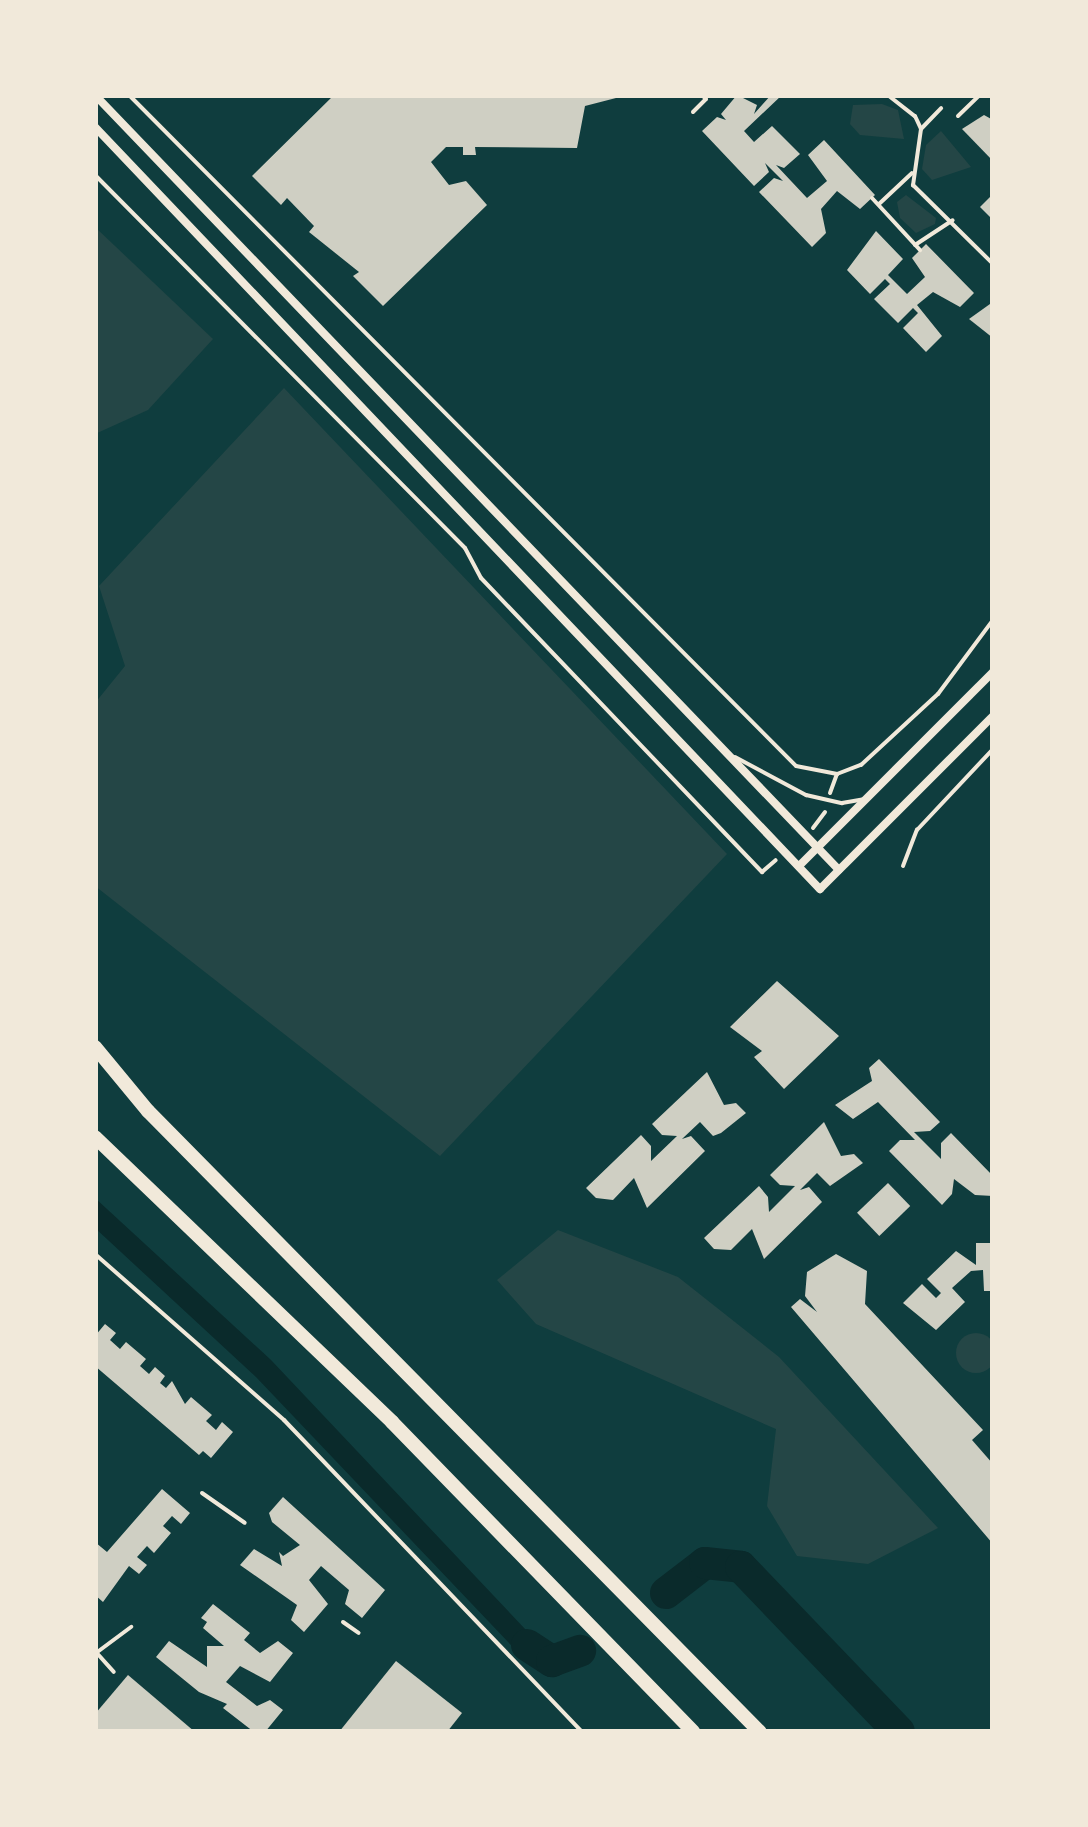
<!DOCTYPE html>
<html>
<head>
<meta charset="utf-8">
<style>
  body { margin:0 }
  #map { position:relative; width:1088px; height:1827px; overflow:hidden; background:#0f3d3e; font-family:Jost,sans-serif }
  div>[style] { position:absolute }
  .green>* { inset:0; background:#244646 }
  .round { border-radius:50% }
  .water>* { inset:0; background:#0a2a2b }
  .river>* { height:32px; margin:-16px; padding:0 16px; transform-origin:16px; border-radius:16px; background:#0a2a2b }
  .building>* { inset:0; background:#cfcfc3; transform-origin:0 0 }
  .path>* { height:4px; margin:-2px; padding:0 2px; transform-origin:2px; border-radius:2px; background:#f1e9da }
  .service>* { height:4px; margin:-2px; padding:0 2px; transform-origin:2px; border-radius:2px; background:#f1e9da }
  .minor>* { height:8px; margin:-4px; padding:0 4px; transform-origin:4px; border-radius:4px; background:#f1e9da }
  .motorway>* { height:14px; margin:-7px; padding:0 7px; transform-origin:7px; border-radius:7px; background:#f1e9da }
  span { translate:-50% -50%; white-space:nowrap; text-align:center; line-height:1.15; -webkit-text-stroke:10px #f1e9da; paint-order:stroke }
  .frame { position:absolute; inset:0; border:98px solid #f1e9da; pointer-events:none }
</style>
</head>
<body>
<div id="map">
  <div class="green">
    <div style="clip-path:polygon(882px 104px,898px 110px,904px 139px,860px 135px,850px 124px,853px 105px)"></div>
    <div style="clip-path:polygon(941px 131px,971px 167px,932px 180px,922px 169px,926px 145px)"></div>
    <div style="clip-path:polygon(906px 195px,936px 218px,935px 224px,916px 233px,900px 218px,897px 202px)"></div>
    <div style="clip-path:polygon(95px 227px,213px 339px,148px 410px,95px 434px)"></div>
    <div style="clip-path:polygon(284px 388px,727px 854px,440px 1156px,95px 886px,95px 703px,125px 666px,99px 586px)"></div>
    <div style="clip-path:polygon(558px 1230px,678px 1277px,779px 1357px,938px 1528px,868px 1564px,797px 1556px,767px 1506px,776px 1429px,536px 1324px,497px 1280px)"></div>
    <div class="round" style="left:956px;top:1333px;width:40px;height:40px"></div>
  </div>
  <div class="water">
    <div style="clip-path:polygon(95px 1198px,271px 1360px,543px 1648px,555px 1648px,574px 1667px,546px 1671px,529px 1664px,256px 1377px,95px 1228px)"></div>
  </div>
  <div class="river">
    <div style="left:666px;top:1593px;width:49px;rotate:-37.6deg"></div>
    <div style="left:705px;top:1563px;width:36px;rotate:6deg"></div>
    <div style="left:741px;top:1567px;width:228px;rotate:46.2deg"></div>
    <div style="left:527px;top:1645px;width:30px;rotate:33deg"></div>
    <div style="left:552px;top:1661px;width:30px;rotate:-20deg"></div>
  </div>
  <div class="building">
    <div style="clip-path:polygon(334px 95px,613px 95px,616px 98px,585px 106px,577px 148px,475px 147px,476px 155px,463px 155px,463px 147px,446px 147px,431px 162px,449px 185px,466px 181px,487px 205px,383px 306px,353px 276px,359px 272px,309px 232px,314px 226px,287px 198px,281px 205px,252px 176px)"></div>
    <div style="clip-path:polygon(737px 95px,757px 105px,754px 114px,771px 95px,782px 95px,744px 131px,754px 142px,772px 126px,800px 154px,784px 168px,776px 165px,807px 198px,827px 181px,808px 155px,824px 140px,875px 195px,860px 209px,837px 191px,821px 209px,826px 233px,812px 247px,759px 192px,774px 178px,783px 181px,765px 163px,769px 172px,754px 186px,702px 131px,717px 117px,726px 120px,721px 114px)"></div>
    <div style="clip-path:polygon(984px 115px,993px 120px,993px 161px,962px 129px)"></div>
    <div style="clip-path:polygon(993px 194px,993px 220px,980px 207px)"></div>
    <div style="clip-path:polygon(876px 231px,903px 259px,888px 275px,907px 294px,925px 277px,912px 258px,926px 244px,974px 293px,960px 307px,933px 292px,917px 305px,942px 336px,926px 352px,903px 328px,918px 313px,913px 308px,898px 323px,874px 299px,890px 284px,885px 279px,870px 294px,847px 270px)"></div>
    <div style="clip-path:polygon(990px 304px,993px 307px,993px 338px,969px 319px)"></div>
    <div style="clip-path:polygon(777px 981px,839px 1036px,784px 1089px,754px 1057px,762px 1051px,730px 1027px)"></div>
    <div style="clip-path:polygon(879px 1059px,940px 1122px,930px 1131px,914px 1132px,941px 1159px,941px 1143px,951px 1133px,993px 1176px,993px 1196px,975px 1195px,954px 1179px,952px 1194px,942px 1205px,889px 1151px,900px 1140px,915px 1140px,878px 1102px,853px 1119px,835px 1105px,872px 1081px,869px 1068px)"></div>
    <div style="clip-path:polygon(707px 1072px,724px 1105px,736px 1103px,746px 1113px,721px 1133px,713px 1136px,700px 1122px,682px 1139px,691px 1136px,705px 1151px,647px 1208px,634px 1178px,613px 1200px,596px 1198px,586px 1188px,641px 1135px,651px 1146px,651px 1161px,677px 1136px,662px 1135px,652px 1124px)"></div>
    <div style="clip-path:polygon(824px 1122px,841px 1156px,854px 1154px,863px 1163px,830px 1186px,817px 1173px,800px 1190px,809px 1187px,822px 1202px,764px 1259px,752px 1229px,731px 1250px,714px 1249px,704px 1238px,759px 1186px,768px 1197px,769px 1212px,795px 1186px,780px 1185px,770px 1175px)"></div>
    <div style="left:888px;top:1183px;width:32px;height:43px;rotate:46deg"></div>
    <div style="clip-path:polygon(976px 1243px,993px 1243px,993px 1291px,984px 1291px,983px 1270px,971px 1271px,952px 1288px,965px 1302px,936px 1330px,903px 1303px,922px 1284px,936px 1298px,941px 1293px,927px 1279px,956px 1251px,976px 1265px)"></div>
    <div style="clip-path:polygon(836px 1254px,867px 1271px,865px 1304px,983px 1430px,972px 1440px,993px 1464px,993px 1544px,791px 1307px,800px 1299px,817px 1312px,805px 1296px,807px 1272px)"></div>
    <div style="clip-path:polygon(105px 1324px,116px 1333px,110px 1340px,120px 1349px,126px 1342px,146px 1359px,140px 1366px,149px 1374px,155px 1367px,165px 1376px,160px 1383px,166px 1388px,172px 1381px,185px 1404px,191px 1397px,212px 1415px,206px 1421px,216px 1430px,222px 1422px,233px 1432px,211px 1458px,203px 1451px,199px 1455px,95px 1366px,95px 1336px)"></div>
    <div style="clip-path:polygon(162px 1489px,190px 1513px,181px 1524px,172px 1516px,163px 1526px,171px 1533px,154px 1553px,147px 1546px,137px 1557px,147px 1565px,139px 1574px,129px 1566px,103px 1602px,95px 1595px,95px 1542px,107px 1552px)"></div>
    <div style="clip-path:polygon(283px 1497px,385px 1590px,362px 1618px,345px 1604px,349px 1590px,321px 1566px,309px 1580px,328px 1604px,304px 1632px,291px 1620px,297px 1605px,240px 1565px,254px 1549px,282px 1566px,279px 1552px,283px 1556px,300px 1545px,272px 1522px,269px 1513px)"></div>
    <div style="clip-path:polygon(213px 1604px,250px 1633px,244px 1640px,260px 1653px,278px 1641px,293px 1653px,270px 1682px,240px 1666px,226px 1682px,257px 1706px,270px 1700px,283px 1710px,265px 1732px,254px 1732px,223px 1708px,227px 1704px,199px 1692px,156px 1657px,169px 1641px,207px 1667px,207px 1646px,224px 1646px,203px 1628px,207px 1622px,201px 1618px)"></div>
    <div style="clip-path:polygon(396px 1661px,462px 1713px,447px 1732px,339px 1732px)"></div>
    <div style="clip-path:polygon(128px 1675px,195px 1732px,95px 1732px,95px 1714px)"></div>
  </div>
  <div class="path">
    <div style="left:129px;top:95px;width:946px;rotate:45.17deg"></div>
    <div style="left:796px;top:766px;width:42px;rotate:11deg"></div>
    <div style="left:837px;top:774px;width:26px;rotate:-21deg"></div>
    <div style="left:861px;top:765px;width:105px;rotate:-42.7deg"></div>
    <div style="left:938px;top:694px;width:92px;rotate:-53.4deg"></div>
    <div style="left:868px;top:95px;width:21px;rotate:3deg"></div>
    <div style="left:889px;top:96px;width:33px;rotate:38deg"></div>
    <div style="left:915px;top:116px;width:14px;rotate:65deg"></div>
    <div style="left:921px;top:129px;width:57px;rotate:98.1deg"></div>
    <div style="left:913px;top:185px;width:112px;rotate:44.6deg"></div>
    <div style="left:693px;top:112px;width:18px;rotate:-45deg"></div>
    <div style="left:706px;top:99px;width:6px;rotate:-135deg"></div>
    <div style="left:958px;top:116px;width:30px;rotate:-44deg"></div>
    <div style="left:921px;top:129px;width:29px;rotate:-46deg"></div>
    <div style="left:95px;top:175px;width:525px;rotate:45.23deg"></div>
    <div style="left:465px;top:548px;width:34px;rotate:62deg"></div>
    <div style="left:481px;top:578px;width:407px;rotate:46.3deg"></div>
    <div style="left:762px;top:872px;width:18px;rotate:-41deg"></div>
    <div style="left:872px;top:198px;width:71px;rotate:47.3deg"></div>
    <div style="left:879px;top:204px;width:45px;rotate:-43.2deg"></div>
    <div style="left:915px;top:245px;width:45px;rotate:-33.3deg"></div>
    <div style="left:830px;top:793px;width:20px;rotate:-70deg"></div>
    <div style="left:813px;top:828px;width:20px;rotate:-53deg"></div>
    <div style="left:903px;top:866px;width:39px;rotate:-69deg"></div>
    <div style="left:917px;top:830px;width:111px;rotate:-46.8deg"></div>
    <div style="left:95px;top:1254px;width:252px;rotate:41.3deg"></div>
    <div style="left:284px;top:1420px;width:431px;rotate:46.3deg"></div>
    <div style="left:202px;top:1493px;width:52px;rotate:34.9deg"></div>
    <div style="left:95px;top:1651px;width:28px;rotate:48deg"></div>
    <div style="left:96px;top:1653px;width:44px;rotate:-36.6deg"></div>
  </div>
  <div class="service">
    <div style="left:735px;top:757px;width:81px;rotate:28.2deg"></div>
    <div style="left:806px;top:795px;width:37px;rotate:13deg"></div>
    <div style="left:842px;top:803px;width:22px;rotate:-10deg"></div>
    <div style="left:343px;top:1622px;width:19px;rotate:35deg"></div>
  </div>
  <div class="minor">
    <div style="left:95px;top:95px;width:1074px;rotate:46.17deg"></div>
    <div style="left:95px;top:127px;width:1052px;rotate:46.43deg"></div>
    <div style="left:820px;top:889px;width:245px;rotate:-45deg"></div>
    <div style="left:799px;top:866px;width:274px;rotate:-45deg"></div>
  </div>
  <div class="motorway">
    <div style="left:95px;top:1047px;width:83px;rotate:50.4deg"></div>
    <div style="left:148px;top:1111px;width:872px;rotate:45.42deg"></div>
    <div style="left:95px;top:1137px;width:412px;rotate:43.8deg"></div>
    <div style="left:392px;top:1422px;width:432px;rotate:45.8deg"></div>
  </div>
  <div class="frame"></div>
</div>
</body>
</html>
